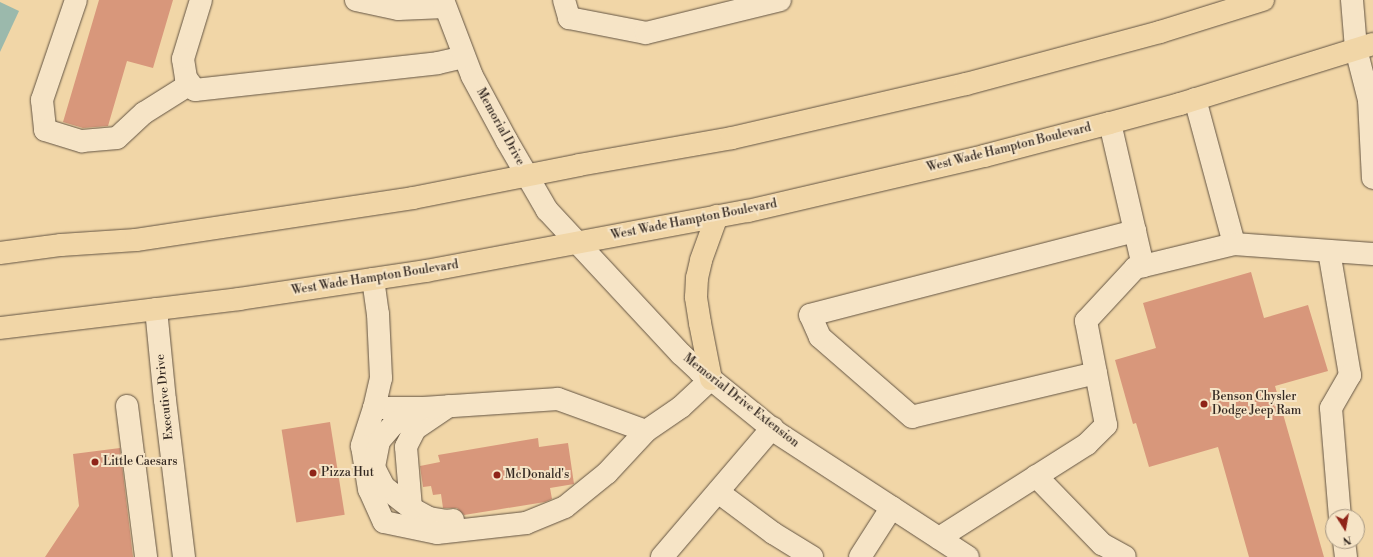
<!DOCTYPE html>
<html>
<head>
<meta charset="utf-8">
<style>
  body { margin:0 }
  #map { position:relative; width:1373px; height:557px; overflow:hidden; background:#f1d6a7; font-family:"Libre Bodoni",serif }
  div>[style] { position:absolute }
  .water>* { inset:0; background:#9bb9ac }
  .building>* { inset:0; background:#d8977b; transform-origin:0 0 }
  .roads { filter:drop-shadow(0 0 1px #635443) drop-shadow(0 0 1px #635443) }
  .minor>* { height:22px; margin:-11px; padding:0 11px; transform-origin:11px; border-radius:11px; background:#f6e4c6 }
  .major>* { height:22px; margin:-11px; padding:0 11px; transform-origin:11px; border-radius:11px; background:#f1d6a7 }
  .dots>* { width:11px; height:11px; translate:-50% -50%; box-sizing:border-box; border:2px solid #f6e4c6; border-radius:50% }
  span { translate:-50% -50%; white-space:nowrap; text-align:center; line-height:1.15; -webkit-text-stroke:4px #f6e4c6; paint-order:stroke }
  .street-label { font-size:12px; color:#342922 }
  .poi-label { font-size:12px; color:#342922 }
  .left { translate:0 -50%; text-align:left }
  .north { position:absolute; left:1325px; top:509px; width:40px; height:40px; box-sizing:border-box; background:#f6e4c6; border:1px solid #a89984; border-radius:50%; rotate:169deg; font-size:11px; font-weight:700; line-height:16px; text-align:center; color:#342922 }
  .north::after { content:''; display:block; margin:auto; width:14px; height:18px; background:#8f2418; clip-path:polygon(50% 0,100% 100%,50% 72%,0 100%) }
</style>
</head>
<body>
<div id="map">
  <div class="water">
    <div style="clip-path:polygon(0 2px,19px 11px,0 52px)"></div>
  </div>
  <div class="building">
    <div style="clip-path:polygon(99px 0,173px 0,153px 68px,127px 61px,108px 126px,83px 128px,63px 122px)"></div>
    <div style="clip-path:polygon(1251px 272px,1264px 318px,1308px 305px,1328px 371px,1275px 386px,1324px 557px,1249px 557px,1218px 447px,1149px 467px,1136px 423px,1133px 424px,1115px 360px,1156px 348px,1143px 303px)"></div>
    <div style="left:330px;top:422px;width:94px;height:49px;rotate:81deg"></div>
    <div style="clip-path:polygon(538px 438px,539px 447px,568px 443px,574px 484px,550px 488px,552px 499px,545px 502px,464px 515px,457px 508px,443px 508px,441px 494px,433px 495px,431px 486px,423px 487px,420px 466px,440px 462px,438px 455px)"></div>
    <div style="clip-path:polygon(120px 448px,133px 557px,45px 557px,79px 506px,73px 454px)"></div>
  </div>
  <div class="roads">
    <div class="minor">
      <div style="left:76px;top:0;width:106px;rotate:108.8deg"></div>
      <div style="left:42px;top:100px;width:30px;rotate:84deg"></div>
      <div style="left:45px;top:130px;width:39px;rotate:17deg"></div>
      <div style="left:82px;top:141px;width:35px;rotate:-5deg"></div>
      <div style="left:117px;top:138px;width:37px;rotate:-43deg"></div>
      <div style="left:144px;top:113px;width:54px;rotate:-32.2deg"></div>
      <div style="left:201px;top:0;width:62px;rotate:107deg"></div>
      <div style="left:183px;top:59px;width:19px;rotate:81deg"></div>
      <div style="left:186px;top:78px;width:15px;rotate:53deg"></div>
      <div style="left:195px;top:90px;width:244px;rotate:-6.3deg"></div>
      <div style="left:438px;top:63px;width:26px;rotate:-13deg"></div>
      <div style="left:356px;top:0;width:43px;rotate:12.1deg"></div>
      <div style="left:398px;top:9px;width:47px;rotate:-2.4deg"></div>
      <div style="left:443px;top:0;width:81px;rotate:69.1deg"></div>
      <div style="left:472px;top:76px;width:74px;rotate:61.7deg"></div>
      <div style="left:507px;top:141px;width:80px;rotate:59.9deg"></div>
      <div style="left:547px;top:210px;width:197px;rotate:47.1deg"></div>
      <div style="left:681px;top:354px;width:26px;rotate:43deg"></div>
      <div style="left:700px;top:372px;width:13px;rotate:32deg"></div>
      <div style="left:711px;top:379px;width:84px;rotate:39.2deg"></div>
      <div style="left:776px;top:432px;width:229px;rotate:33.1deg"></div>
      <div style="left:564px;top:0;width:19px;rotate:74deg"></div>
      <div style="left:569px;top:18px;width:78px;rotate:11deg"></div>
      <div style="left:646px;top:33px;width:138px;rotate:-13.8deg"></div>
      <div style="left:1352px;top:0;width:49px;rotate:85.3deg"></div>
      <div style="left:1356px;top:49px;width:53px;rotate:75.7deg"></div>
      <div style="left:1369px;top:100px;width:78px;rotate:87.1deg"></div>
      <div style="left:1195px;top:99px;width:150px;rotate:74.9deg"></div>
      <div style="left:1110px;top:123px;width:147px;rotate:77deg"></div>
      <div style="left:1329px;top:251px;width:126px;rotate:80.4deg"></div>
      <div style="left:1350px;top:375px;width:38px;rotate:120deg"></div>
      <div style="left:1331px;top:408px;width:109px;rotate:85.3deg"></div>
      <div style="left:373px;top:279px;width:35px;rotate:82deg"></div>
      <div style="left:378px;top:314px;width:64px;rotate:87.3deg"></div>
      <div style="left:381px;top:378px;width:31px;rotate:103deg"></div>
      <div style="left:156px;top:309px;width:91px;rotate:84.4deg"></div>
      <div style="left:165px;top:400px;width:158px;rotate:83.1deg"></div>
      <div style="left:1096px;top:373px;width:189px;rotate:166.6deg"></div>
      <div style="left:912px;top:417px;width:122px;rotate:-139deg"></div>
      <div style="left:820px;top:337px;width:24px;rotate:-114deg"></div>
      <div style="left:810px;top:315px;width:336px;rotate:-14.5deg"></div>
      <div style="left:127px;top:406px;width:152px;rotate:82.8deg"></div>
      <div style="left:449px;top:406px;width:41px;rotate:145.9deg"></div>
      <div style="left:415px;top:429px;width:20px;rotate:117deg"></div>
      <div style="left:406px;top:447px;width:61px;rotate:85.3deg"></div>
      <div style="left:411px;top:508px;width:21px;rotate:29deg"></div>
      <div style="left:429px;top:518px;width:17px;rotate:10deg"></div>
      <div style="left:446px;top:521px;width:7px;rotate:-8deg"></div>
      <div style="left:646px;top:431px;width:94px;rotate:-160deg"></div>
      <div style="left:558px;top:399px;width:135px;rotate:176.2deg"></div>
      <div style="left:423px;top:408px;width:49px;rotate:180deg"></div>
      <div style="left:374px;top:408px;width:40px;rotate:108deg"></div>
      <div style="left:362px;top:446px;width:44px;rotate:80.8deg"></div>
      <div style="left:369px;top:489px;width:36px;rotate:66deg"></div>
      <div style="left:384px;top:522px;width:54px;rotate:11.7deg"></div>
      <div style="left:437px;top:533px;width:90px;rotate:-6.4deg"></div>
      <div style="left:526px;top:523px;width:42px;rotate:-22.3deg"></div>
      <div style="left:565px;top:507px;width:54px;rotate:-39deg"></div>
      <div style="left:607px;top:473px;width:57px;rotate:-47.1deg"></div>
      <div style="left:646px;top:431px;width:42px;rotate:-34.4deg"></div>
      <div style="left:681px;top:407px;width:41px;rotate:-43deg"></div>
      <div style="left:1036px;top:476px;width:95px;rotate:45.9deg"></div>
      <div style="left:1102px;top:544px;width:26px;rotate:29deg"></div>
      <div style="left:718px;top:492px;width:69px;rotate:36.7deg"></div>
      <div style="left:773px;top:533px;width:46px;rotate:31.6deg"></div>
      <div style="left:411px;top:508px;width:34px;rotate:-142deg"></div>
      <div style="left:384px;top:487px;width:22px;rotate:-117deg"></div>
      <div style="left:374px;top:467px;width:26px;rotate:-79deg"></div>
      <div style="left:379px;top:441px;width:23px;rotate:-49deg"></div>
      <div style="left:394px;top:424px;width:32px;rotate:-30deg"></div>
      <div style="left:939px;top:538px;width:175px;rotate:-32.4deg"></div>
      <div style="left:1087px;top:444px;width:27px;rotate:-45deg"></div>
      <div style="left:1106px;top:425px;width:106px;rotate:-100.9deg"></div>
      <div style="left:1086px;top:321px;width:72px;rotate:-47.2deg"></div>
      <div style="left:1135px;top:268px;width:102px;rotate:-13.6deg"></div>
      <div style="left:1234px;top:244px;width:139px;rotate:4.1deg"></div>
      <div style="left:1344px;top:541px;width:16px;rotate:83deg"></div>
      <div style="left:662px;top:557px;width:170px;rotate:-49.5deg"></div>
      <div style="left:860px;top:557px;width:59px;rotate:-57.4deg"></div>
    </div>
    <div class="major">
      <div style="left:0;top:253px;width:62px;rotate:-7.5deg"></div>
      <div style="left:61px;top:245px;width:75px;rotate:-3.8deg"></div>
      <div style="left:136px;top:240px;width:280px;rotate:-8.6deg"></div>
      <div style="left:413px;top:198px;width:169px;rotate:-11.2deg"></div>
      <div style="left:579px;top:165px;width:155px;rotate:-10deg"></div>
      <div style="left:732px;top:138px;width:240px;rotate:-13deg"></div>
      <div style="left:966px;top:84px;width:201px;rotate:-15deg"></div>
      <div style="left:1160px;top:32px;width:108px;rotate:-17.3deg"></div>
      <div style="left:0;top:328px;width:241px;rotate:-6.9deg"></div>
      <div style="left:239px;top:299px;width:189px;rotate:-8.5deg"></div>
      <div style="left:426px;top:271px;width:328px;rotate:-10.6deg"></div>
      <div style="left:748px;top:211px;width:242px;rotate:-13.1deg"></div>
      <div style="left:984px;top:156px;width:130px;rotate:-14.7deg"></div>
      <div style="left:1110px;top:123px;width:73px;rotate:-15.2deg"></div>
      <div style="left:1180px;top:104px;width:202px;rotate:-17.3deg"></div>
      <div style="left:711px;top:379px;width:57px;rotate:-101.1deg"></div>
      <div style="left:700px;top:323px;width:26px;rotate:-99deg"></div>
      <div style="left:696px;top:297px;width:19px;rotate:-87deg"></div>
      <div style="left:697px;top:278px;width:18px;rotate:-77deg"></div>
      <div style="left:701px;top:260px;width:47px;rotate:-70deg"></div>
    </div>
  </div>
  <div class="dots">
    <div style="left:1204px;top:404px;background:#8f2418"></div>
    <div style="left:95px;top:462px;background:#8f2418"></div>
    <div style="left:313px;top:473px;background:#8f2418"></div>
    <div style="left:497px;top:475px;background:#8f2418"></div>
  </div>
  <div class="street-label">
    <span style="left:500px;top:127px;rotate:61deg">Memorial Drive</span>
    <span style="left:1009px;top:148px;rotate:-14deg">West Wade Hampton Boulevard</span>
    <span style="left:694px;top:220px;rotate:-11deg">West Wade Hampton Boulevard</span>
    <span style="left:375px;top:278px;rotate:-9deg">West Wade Hampton Boulevard</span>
    <span style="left:165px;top:397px;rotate:-96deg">Executive Drive</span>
    <span style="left:741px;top:401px;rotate:38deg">Memorial Drive Extension</span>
  </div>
  <div class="poi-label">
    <span class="left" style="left:1212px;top:404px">Benson Chysler<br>Dodge Jeep Ram</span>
    <span class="left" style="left:103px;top:462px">Little Caesars</span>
    <span class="left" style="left:321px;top:473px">Pizza Hut</span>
    <span class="left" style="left:505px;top:475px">McDonald's</span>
  </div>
  <div class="north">N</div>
</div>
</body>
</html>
